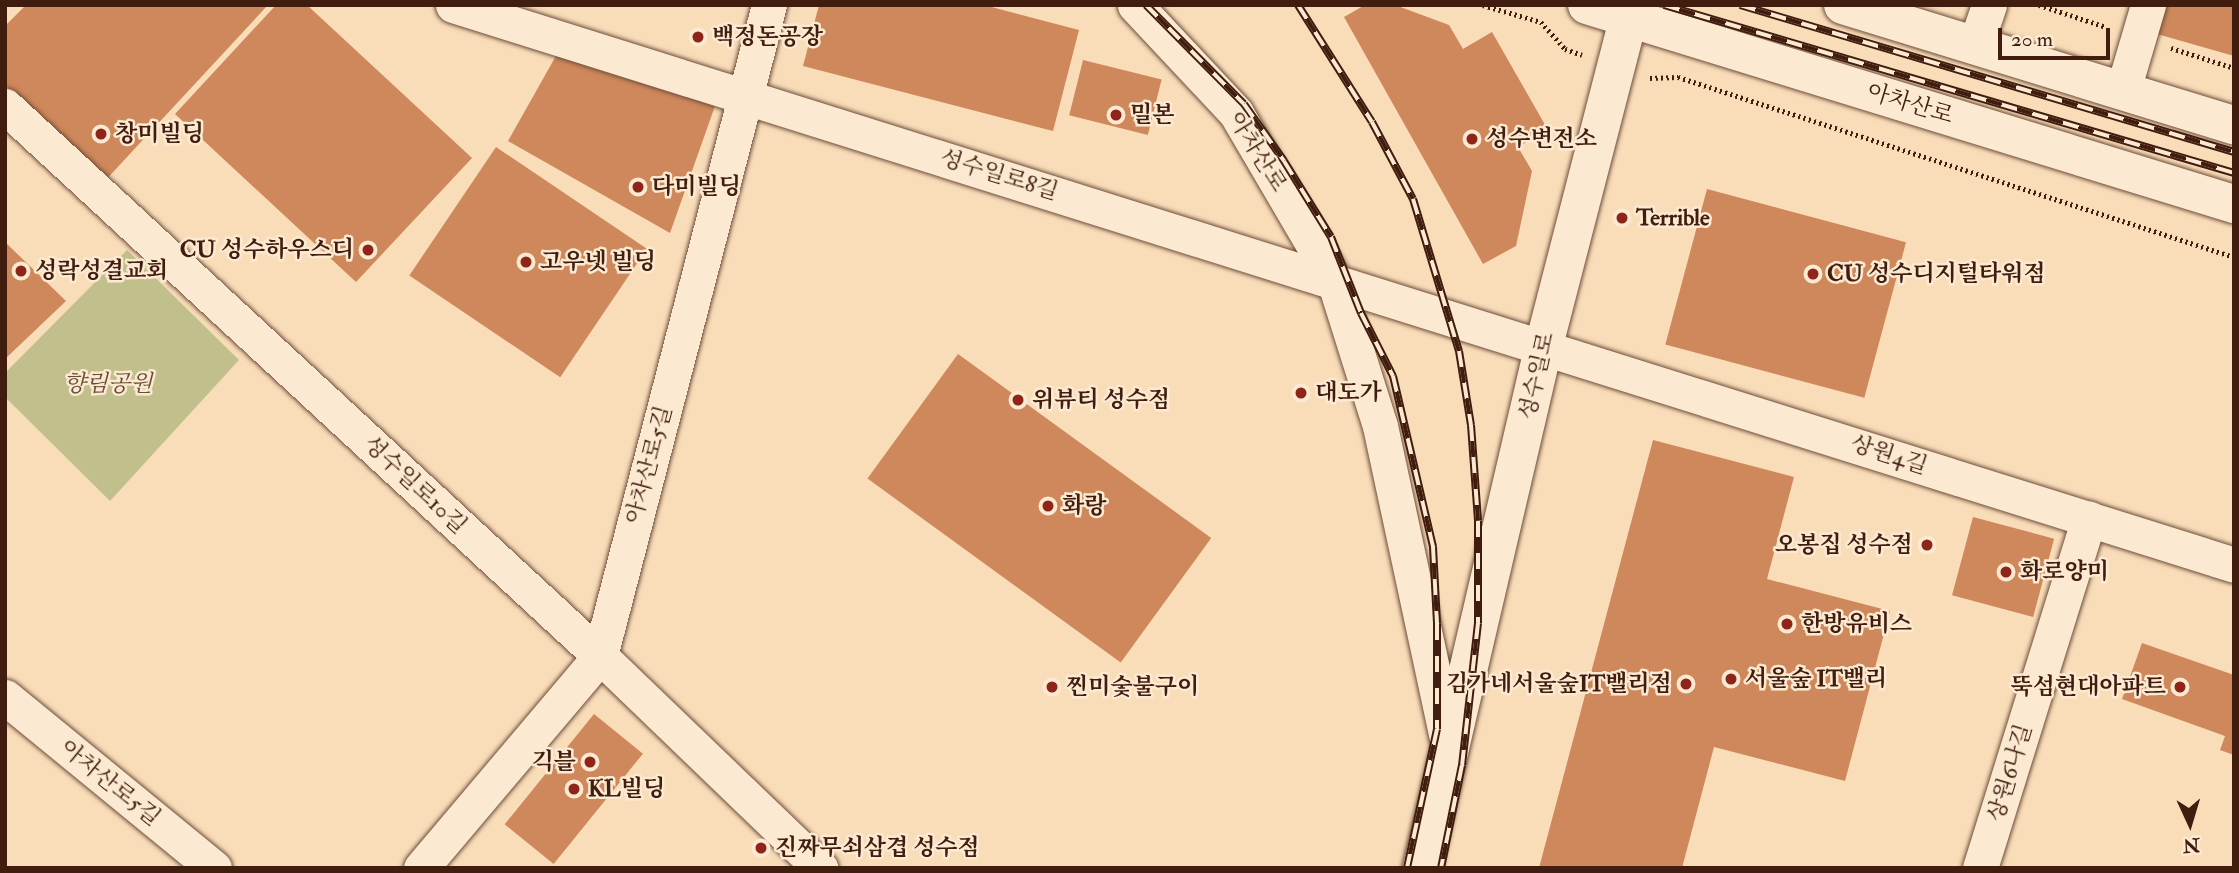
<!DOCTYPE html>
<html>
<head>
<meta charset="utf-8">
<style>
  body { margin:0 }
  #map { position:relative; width:2239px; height:873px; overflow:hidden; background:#f9ddb9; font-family:"IM FELL Double Pica","Noto Serif KR",serif }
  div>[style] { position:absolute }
  .green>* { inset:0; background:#c1c08c }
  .building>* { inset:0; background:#ce885b; transform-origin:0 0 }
  .path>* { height:4.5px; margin-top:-2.25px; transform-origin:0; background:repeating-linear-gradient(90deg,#401d0e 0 2px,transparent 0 5.5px) }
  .roads { filter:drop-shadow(0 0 2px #6e4d39) drop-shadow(0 0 2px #6e4d39) }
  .minor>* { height:35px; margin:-17.5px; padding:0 17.5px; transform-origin:17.5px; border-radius:17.5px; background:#fbe9d2 }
  .tertiary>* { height:38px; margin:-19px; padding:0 19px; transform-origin:19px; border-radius:19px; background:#fbe9d2 }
  .secondary>* { height:38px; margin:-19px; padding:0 19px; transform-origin:19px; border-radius:19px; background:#fbe9d2 }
  .rail>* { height:8px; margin-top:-4px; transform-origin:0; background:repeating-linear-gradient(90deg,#fbe9d2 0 16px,#401d0e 0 32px); box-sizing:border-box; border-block:2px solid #401d0e }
  .dots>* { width:19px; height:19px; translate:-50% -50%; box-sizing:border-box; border:4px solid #fbe9d2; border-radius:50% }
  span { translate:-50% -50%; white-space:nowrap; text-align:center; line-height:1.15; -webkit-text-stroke:5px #fbe9d2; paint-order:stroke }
  .poi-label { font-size:23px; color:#401d0e; font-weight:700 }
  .left { translate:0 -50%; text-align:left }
  .right { translate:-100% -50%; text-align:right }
  .street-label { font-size:23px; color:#401d0e }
  .park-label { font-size:23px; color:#674e34; font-style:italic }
  .frame { position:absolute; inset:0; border:7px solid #401d0e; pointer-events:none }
  .north { position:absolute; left:2155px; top:789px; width:70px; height:70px; -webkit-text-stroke:5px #fbe9d2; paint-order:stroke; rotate:176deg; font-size:19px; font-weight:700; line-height:28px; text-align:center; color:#401d0e }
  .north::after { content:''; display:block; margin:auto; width:24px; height:32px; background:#401d0e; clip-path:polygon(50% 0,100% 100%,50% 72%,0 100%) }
  .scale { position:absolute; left:1998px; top:28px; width:112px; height:32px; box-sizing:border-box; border:4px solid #401d0e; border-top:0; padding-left:9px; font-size:21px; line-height:24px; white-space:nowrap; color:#401d0e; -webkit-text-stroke:5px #fbe9d2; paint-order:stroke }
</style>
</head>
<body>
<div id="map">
  <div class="green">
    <div style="clip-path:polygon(127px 250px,239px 360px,110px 501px,5px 397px,5px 373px)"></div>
  </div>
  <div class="building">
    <div style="clip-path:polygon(26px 5px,268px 5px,102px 184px,5px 85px,5px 26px)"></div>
    <div style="clip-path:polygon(276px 5px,307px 5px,472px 158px,356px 282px,175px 114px)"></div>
    <div style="clip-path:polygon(819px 5px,984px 5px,1079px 30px,1053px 131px,803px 66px)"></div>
    <div style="clip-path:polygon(1365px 5px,1395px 5px,1449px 25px,1463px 49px,1492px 32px,1548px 130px,1518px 147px,1532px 171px,1516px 246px,1483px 264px,1344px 17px)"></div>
    <div style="clip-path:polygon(2165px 5px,2234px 6px,2234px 56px,2157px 34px)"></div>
    <div style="clip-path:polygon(557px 54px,715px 106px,670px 233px,508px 141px)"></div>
    <div style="left:1083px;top:60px;width:81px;height:57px;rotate:14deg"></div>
    <div style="left:496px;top:147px;width:182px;height:155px;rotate:34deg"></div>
    <div style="left:1707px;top:189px;width:206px;height:161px;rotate:15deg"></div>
    <div style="clip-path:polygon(5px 242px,66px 301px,5px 359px)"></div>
    <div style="left:958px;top:354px;width:313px;height:154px;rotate:36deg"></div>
    <div style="clip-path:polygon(1653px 440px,1794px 477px,1767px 579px,1890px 611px,1845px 781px,1714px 747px,1682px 868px,1539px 868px)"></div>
    <div style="left:1973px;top:517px;width:84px;height:81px;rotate:15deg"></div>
    <div style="clip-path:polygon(2142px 643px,2234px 675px,2234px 755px,2220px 750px,2225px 736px,2122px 699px)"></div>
    <div style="left:594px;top:714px;width:63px;height:142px;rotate:39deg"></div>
  </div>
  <div class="path">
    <div style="left:1483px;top:5px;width:60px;rotate:16.3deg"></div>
    <div style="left:1541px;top:22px;width:36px;rotate:48deg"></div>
    <div style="left:1565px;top:49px;width:18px;rotate:19deg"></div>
    <div style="left:2039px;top:5px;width:71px;rotate:18.2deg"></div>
    <div style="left:2171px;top:48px;width:66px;rotate:17.6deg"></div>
    <div style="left:1650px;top:78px;width:28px;rotate:-2deg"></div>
    <div style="left:1678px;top:77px;width:584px;rotate:17.94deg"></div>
  </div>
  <div class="roads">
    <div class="minor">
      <div style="left:453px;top:5px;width:1867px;rotate:17.45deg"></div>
      <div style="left:1135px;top:5px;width:148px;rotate:46.9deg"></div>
      <div style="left:1236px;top:113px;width:194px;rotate:59.6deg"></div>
      <div style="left:1334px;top:280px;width:153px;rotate:72.5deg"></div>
      <div style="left:1380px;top:426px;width:330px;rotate:77.9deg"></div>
      <div style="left:1975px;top:46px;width:43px;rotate:-71.1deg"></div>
      <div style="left:2123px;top:90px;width:89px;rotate:-73.6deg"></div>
      <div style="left:5px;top:106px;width:810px;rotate:42.75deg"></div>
      <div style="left:600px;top:656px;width:306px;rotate:43.9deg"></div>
      <div style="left:5px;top:697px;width:270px;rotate:39.3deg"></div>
      <div style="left:421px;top:868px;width:277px;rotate:-49.8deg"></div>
      <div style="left:600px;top:656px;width:673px;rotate:-75.45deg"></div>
      <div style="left:1980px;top:868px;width:366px;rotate:-72.7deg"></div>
    </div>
    <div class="tertiary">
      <div style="left:1422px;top:868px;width:537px;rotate:-76.87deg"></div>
      <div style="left:1544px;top:345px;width:351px;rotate:-75.5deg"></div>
    </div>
    <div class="secondary">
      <div style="left:1587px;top:5px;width:677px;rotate:17.1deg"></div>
      <div style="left:1843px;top:5px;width:409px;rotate:17.1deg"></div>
    </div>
  </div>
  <div class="rail">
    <div style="left:1146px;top:5px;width:139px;rotate:45.3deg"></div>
    <div style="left:1244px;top:104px;width:70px;rotate:54.9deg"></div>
    <div style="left:1284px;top:161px;width:89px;rotate:58.3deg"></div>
    <div style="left:1331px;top:237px;width:82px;rotate:68.5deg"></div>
    <div style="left:1361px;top:313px;width:71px;rotate:63.1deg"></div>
    <div style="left:1393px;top:376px;width:176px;rotate:76.8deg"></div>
    <div style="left:1433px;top:547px;width:77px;rotate:87deg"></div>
    <div style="left:1437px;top:624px;width:105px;rotate:90deg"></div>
    <div style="left:1437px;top:729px;width:142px;rotate:102.2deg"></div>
    <div style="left:1298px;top:5px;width:138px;rotate:57.7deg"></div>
    <div style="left:1372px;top:122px;width:87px;rotate:62deg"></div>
    <div style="left:1413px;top:199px;width:159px;rotate:73.2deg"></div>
    <div style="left:1459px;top:351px;width:75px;rotate:80.8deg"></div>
    <div style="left:1471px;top:425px;width:96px;rotate:85.8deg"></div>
    <div style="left:1478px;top:521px;width:102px;rotate:90deg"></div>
    <div style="left:1478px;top:623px;width:143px;rotate:96.4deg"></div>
    <div style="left:1462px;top:765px;width:105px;rotate:101.5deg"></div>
    <div style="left:1664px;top:5px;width:594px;rotate:16.42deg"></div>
    <div style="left:1740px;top:5px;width:515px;rotate:16.57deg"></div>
  </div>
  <div class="dots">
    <div style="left:698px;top:37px;background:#8f2418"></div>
    <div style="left:1116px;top:115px;background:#8f2418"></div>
    <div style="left:101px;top:134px;background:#8f2418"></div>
    <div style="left:1472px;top:139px;background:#8f2418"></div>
    <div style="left:638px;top:187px;background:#8f2418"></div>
    <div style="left:1622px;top:218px;background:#8f2418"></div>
    <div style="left:368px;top:250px;background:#8f2418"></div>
    <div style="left:526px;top:262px;background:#8f2418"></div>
    <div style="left:21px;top:271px;background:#8f2418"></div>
    <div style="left:1813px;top:274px;background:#8f2418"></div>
    <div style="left:1301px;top:393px;background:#8f2418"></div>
    <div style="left:1018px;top:400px;background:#8f2418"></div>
    <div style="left:1048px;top:506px;background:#8f2418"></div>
    <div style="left:1927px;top:545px;background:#8f2418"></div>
    <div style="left:2006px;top:572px;background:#8f2418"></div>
    <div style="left:1787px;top:624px;background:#8f2418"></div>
    <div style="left:1731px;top:679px;background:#8f2418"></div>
    <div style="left:1686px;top:684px;background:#8f2418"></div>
    <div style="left:1052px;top:687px;background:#8f2418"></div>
    <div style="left:2180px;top:687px;background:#8f2418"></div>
    <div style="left:590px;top:762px;background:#8f2418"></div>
    <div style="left:574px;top:789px;background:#8f2418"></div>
    <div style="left:761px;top:848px;background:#8f2418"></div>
  </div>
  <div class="poi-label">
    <span class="left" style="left:712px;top:37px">백정돈공장</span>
    <span class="left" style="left:1130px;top:115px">밀본</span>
    <span class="left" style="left:115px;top:134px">창미빌딩</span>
    <span class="left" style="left:1486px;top:139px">성수변전소</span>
    <span class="left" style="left:652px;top:187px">다미빌딩</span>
    <span class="left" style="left:1636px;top:218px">Terrible</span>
    <span class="right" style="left:354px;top:250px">CU 성수하우스디</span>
    <span class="left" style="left:540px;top:262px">고우넷 빌딩</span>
    <span class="left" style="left:35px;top:271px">성락성결교회</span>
    <span class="left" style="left:1827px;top:274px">CU 성수디지털타워점</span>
    <span class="left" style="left:1315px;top:393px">대도가</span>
    <span class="left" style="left:1032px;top:400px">위뷰티 성수점</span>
    <span class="left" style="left:1062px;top:506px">화랑</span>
    <span class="right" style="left:1913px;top:545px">오봉집 성수점</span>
    <span class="left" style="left:2020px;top:572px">화로양미</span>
    <span class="left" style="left:1801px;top:624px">한방유비스</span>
    <span class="left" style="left:1745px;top:679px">서울숲 IT밸리</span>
    <span class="right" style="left:1672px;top:684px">김가네서울숲IT밸리점</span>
    <span class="left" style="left:1066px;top:687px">찐미숯불구이</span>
    <span class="right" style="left:2166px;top:687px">뚝섬현대아파트</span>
    <span class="right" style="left:576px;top:762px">긱블</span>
    <span class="left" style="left:588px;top:789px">KL빌딩</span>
    <span class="left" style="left:775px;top:848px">진짜무쇠삼겹 성수점</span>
  </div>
  <div class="street-label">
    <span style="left:1910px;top:104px;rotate:17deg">아차산로</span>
    <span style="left:1257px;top:152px;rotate:58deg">아차산로</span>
    <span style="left:999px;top:175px;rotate:17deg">성수일로8길</span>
    <span style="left:1537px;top:376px;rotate:-77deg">성수일로</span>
    <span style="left:1889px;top:455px;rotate:18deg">상원4길</span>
    <span style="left:649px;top:465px;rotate:-75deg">아차산로5길</span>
    <span style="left:415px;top:485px;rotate:43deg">성수일로10길</span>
    <span style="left:2010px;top:773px;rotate:-73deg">상원6나길</span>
    <span style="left:110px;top:783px;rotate:39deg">아차산로5길</span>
  </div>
  <div class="park-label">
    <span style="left:108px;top:384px">향림공원</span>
  </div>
  <div class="frame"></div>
  <div class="north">N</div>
  <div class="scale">20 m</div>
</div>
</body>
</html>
